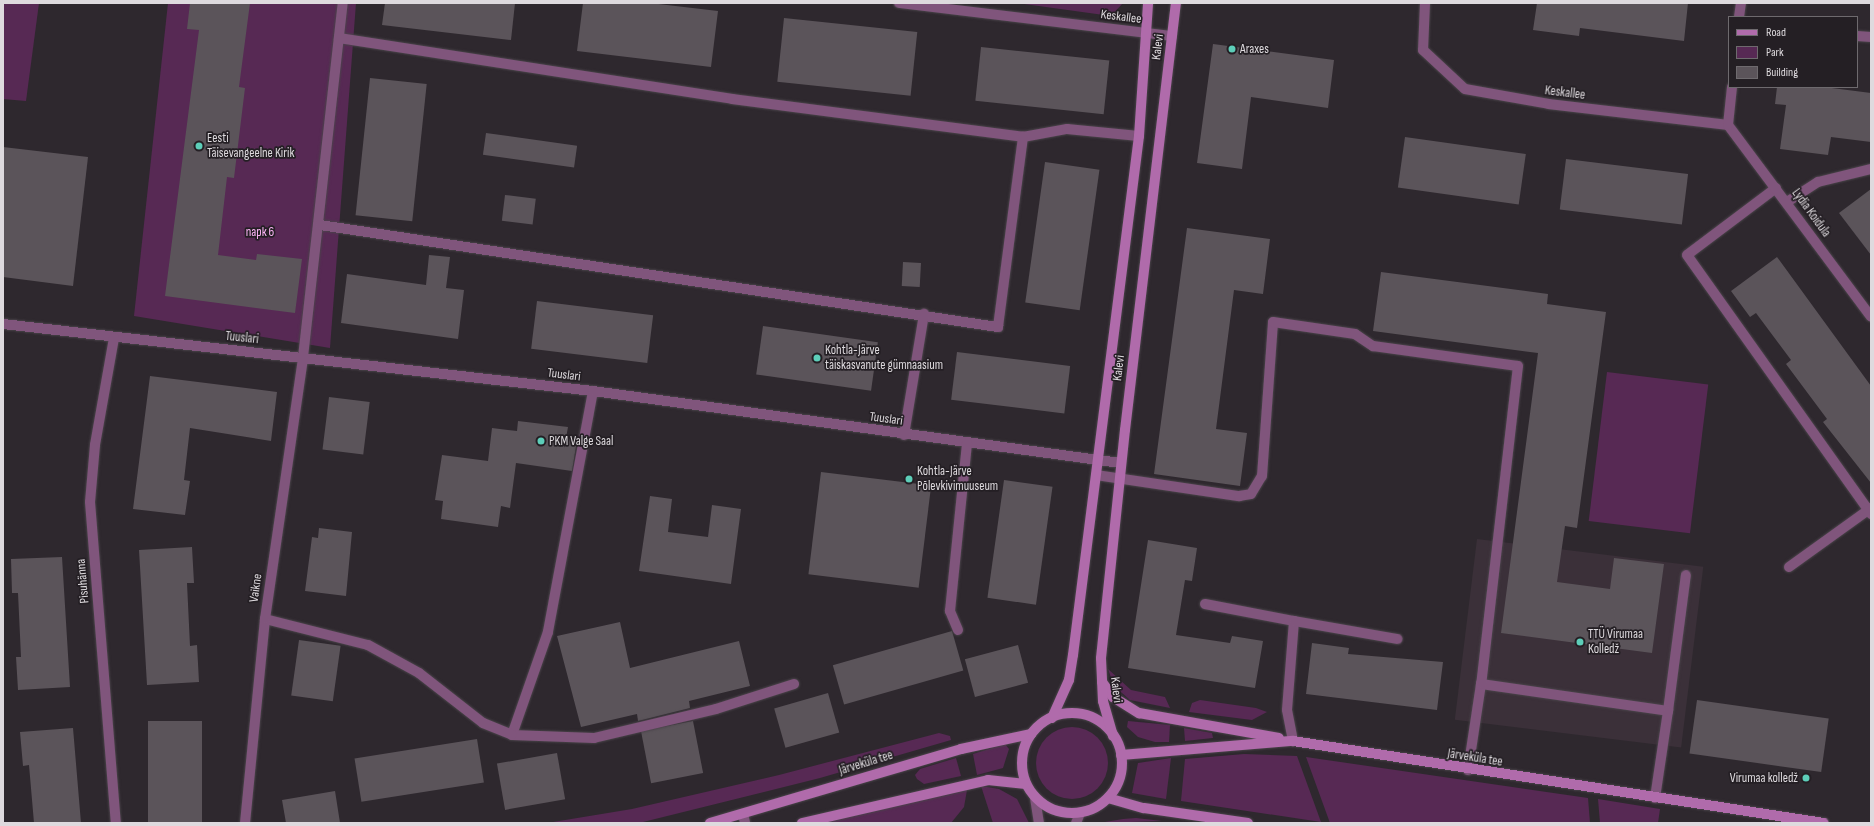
<!DOCTYPE html>
<html>
<head>
<meta charset="utf-8">
<style>
  body { margin:0 }
  #map { position:relative; width:1874px; height:826px; overflow:hidden; background:#2e282e; font-family:"Sofia Sans Condensed",sans-serif }
  div>[style] { position:absolute }
  .built>* { inset:0; background:#3b3039; transform-origin:0 0 }
  .green>* { inset:0; background:#572954; transform-origin:0 0 }
  .round { border-radius:50% }
  .building>* { inset:0; background:#5b545a; transform-origin:0 0 }
  .roads { filter:drop-shadow(0 0 1px #4a444a) drop-shadow(0 0 1px #4a444a) }
  .service>* { height:10px; margin:-5px; padding:0 5px; transform-origin:5px; border-radius:5px; background:#80557c }
  .minor>* { height:10px; margin:-5px; padding:0 5px; transform-origin:5px; border-radius:5px; background:#80557c }
  .secondary>* { height:10px; margin:-5px; padding:0 5px; transform-origin:5px; border-radius:5px; background:#b06bab }
  .secondary>.ring { margin:-5px; padding:0; box-sizing:content-box; background:none; border:10px solid #b06bab; border-radius:50% }
  .dots>* { width:11px; height:11px; translate:-50% -50%; box-sizing:border-box; border:2px solid #241f24; border-radius:50% }
  span { translate:-50% -50%; white-space:nowrap; text-align:center; line-height:1.15; -webkit-text-stroke:3.5px #241f24; paint-order:stroke }
  .street-label { font-size:13px; color:#dedade }
  .poi-label { font-size:13px; color:#dedade }
  .left { translate:0 -50%; text-align:left }
  .right { translate:-100% -50%; text-align:right }
  .park-label { font-size:13px; color:#ffb7f9 }
  .frame { position:absolute; inset:0; border:4px solid #dedade; pointer-events:none }
  .legend { position:absolute; left:1728px; top:16px; width:130px; height:72px; box-sizing:border-box; background:#241f24; border:1px solid #6e6a6e; margin:0; padding:5px 7px; list-style:none; font-size:12px; color:#dedade }
  .legend li { display:flex; align-items:center; gap:8px; height:20px }
  .legend b { width:20px; border:1px solid #6e6a6e }
</style>
</head>
<body>
<div id="map">
  <div class="built">
    <div style="left:1477px;top:539px;width:228px;height:182px;rotate:7deg"></div>
  </div>
  <div class="green">
    <div style="clip-path:polygon(3px 3px,39px 3px,26px 101px,3px 99px)"></div>
    <div style="clip-path:polygon(168px 3px,356px 3px,330px 348px,134px 316px)"></div>
    <div style="clip-path:polygon(1017px 3px,1123px 3px,1111px 16px)"></div>
    <div style="left:1607px;top:372px;width:102px;height:150px;rotate:7deg"></div>
    <div style="clip-path:polygon(1108px 669px,1131px 690px,1165px 697px,1170px 708px,1130px 700px,1114px 686px)"></div>
    <div style="clip-path:polygon(1200px 700px,1256px 708px,1267px 712px,1252px 720px,1189px 712px,1192px 703px)"></div>
    <div style="clip-path:polygon(1128px 721px,1170px 725px,1169px 742px,1155px 742px,1138px 737px,1127px 727px)"></div>
    <div class="round" style="left:1036px;top:727px;width:72px;height:72px"></div>
    <div style="clip-path:polygon(1184px 728px,1212px 733px,1213px 738px,1185px 741px)"></div>
    <div style="clip-path:polygon(939px 733px,950px 736px,951px 740px,820px 778px,639px 823px,547px 823px,632px 809px,779px 775px)"></div>
    <div style="clip-path:polygon(1005px 744px,1009px 749px,1003px 768px,977px 775px,973px 754px)"></div>
    <div style="clip-path:polygon(1244px 754px,1297px 756px,1321px 822px,1181px 801px,1185px 759px)"></div>
    <div style="clip-path:polygon(1306px 757px,1588px 798px,1590px 823px,1330px 823px)"></div>
    <div style="clip-path:polygon(956px 758px,961px 776px,924px 784px,917px 779px,915px 775px,920px 769px)"></div>
    <div style="clip-path:polygon(1171px 758px,1166px 799px,1132px 793px,1138px 763px)"></div>
    <div style="clip-path:polygon(981px 786px,999px 789px,1017px 799px,1029px 823px,993px 823px)"></div>
    <div style="clip-path:polygon(967px 790px,964px 807px,951px 823px,820px 823px)"></div>
    <div style="clip-path:polygon(1598px 799px,1660px 809px,1658px 823px,1600px 823px)"></div>
    <div style="clip-path:polygon(1136px 818px,1162px 821px,1099px 823px,1123px 819px)"></div>
  </div>
  <div class="building">
    <div style="clip-path:polygon(190px 3px,250px 3px,239px 87px,245px 88px,234px 178px,227px 177px,218px 255px,256px 260px,257px 254px,302px 259px,295px 313px,165px 296px,199px 30px,187px 29px)"></div>
    <div style="clip-path:polygon(385px 3px,515px 3px,511px 40px,382px 25px)"></div>
    <div style="clip-path:polygon(583px 3px,650px 3px,718px 11px,711px 67px,577px 51px)"></div>
    <div style="clip-path:polygon(1537px 3px,1688px 3px,1684px 41px,1580px 28px,1579px 36px,1533px 30px)"></div>
    <div style="left:784px;top:18px;width:134px;height:64px;rotate:6deg"></div>
    <div style="clip-path:polygon(1213px 44px,1334px 60px,1328px 108px,1251px 97px,1242px 169px,1197px 163px)"></div>
    <div style="left:981px;top:47px;width:129px;height:54px;rotate:6deg"></div>
    <div style="left:370px;top:78px;width:57px;height:138px;rotate:6deg"></div>
    <div style="clip-path:polygon(1777px 87px,1824px 87px,1871px 93px,1871px 142px,1831px 137px,1828px 155px,1780px 149px,1786px 105px,1775px 104px)"></div>
    <div style="left:486px;top:133px;width:92px;height:22px;rotate:8deg"></div>
    <div style="left:1405px;top:137px;width:122px;height:51px;rotate:8deg"></div>
    <div style="clip-path:polygon(3px 147px,88px 157px,73px 286px,3px 277px)"></div>
    <div style="left:1566px;top:159px;width:123px;height:51px;rotate:7deg"></div>
    <div style="left:1045px;top:162px;width:55px;height:142px;rotate:8deg"></div>
    <div style="clip-path:polygon(1871px 189px,1871px 255px,1839px 213px)"></div>
    <div style="left:505px;top:195px;width:31px;height:26px;rotate:7deg"></div>
    <div style="clip-path:polygon(1187px 228px,1270px 239px,1263px 294px,1234px 290px,1216px 429px,1247px 433px,1240px 486px,1154px 474px)"></div>
    <div style="clip-path:polygon(429px 255px,450px 257px,446px 288px,464px 290px,458px 339px,341px 323px,347px 274px,426px 285px)"></div>
    <div style="clip-path:polygon(1777px 257px,1871px 386px,1871px 483px,1823px 422px,1827px 419px,1786px 364px,1791px 360px,1756px 313px,1750px 317px,1731px 291px)"></div>
    <div style="left:903px;top:262px;width:18px;height:24px;rotate:3deg"></div>
    <div style="clip-path:polygon(1381px 272px,1548px 294px,1547px 304px,1606px 312px,1577px 528px,1565px 526px,1557px 582px,1610px 589px,1614px 558px,1664px 564px,1652px 653px,1501px 633px,1538px 353px,1373px 331px)"></div>
    <div style="left:537px;top:301px;width:117px;height:48px;rotate:7deg"></div>
    <div style="left:763px;top:326px;width:116px;height:49px;rotate:8deg"></div>
    <div style="left:957px;top:352px;width:114px;height:48px;rotate:7deg"></div>
    <div style="clip-path:polygon(150px 376px,277px 392px,271px 441px,190px 428px,184px 480px,190px 481px,185px 515px,133px 509px)"></div>
    <div style="left:329px;top:397px;width:41px;height:53px;rotate:7deg"></div>
    <div style="clip-path:polygon(518px 421px,568px 427px,566px 438px,577px 440px,572px 471px,516px 463px,510px 508px,501px 506px,498px 527px,441px 519px,443px 501px,435px 500px,442px 455px,488px 461px,492px 428px,517px 431px)"></div>
    <div style="left:821px;top:472px;width:111px;height:103px;rotate:7deg"></div>
    <div style="left:1004px;top:480px;width:49px;height:119px;rotate:8deg"></div>
    <div style="clip-path:polygon(650px 496px,672px 499px,668px 532px,708px 537px,712px 505px,741px 509px,731px 584px,639px 571px)"></div>
    <div style="clip-path:polygon(319px 528px,352px 532px,346px 596px,305px 591px,312px 537px,318px 538px)"></div>
    <div style="clip-path:polygon(1148px 540px,1197px 548px,1192px 581px,1185px 580px,1176px 635px,1230px 643px,1232px 636px,1263px 641px,1255px 688px,1128px 668px)"></div>
    <div style="clip-path:polygon(192px 547px,194px 583px,187px 583px,190px 646px,197px 645px,199px 682px,147px 685px,139px 550px)"></div>
    <div style="clip-path:polygon(62px 557px,70px 687px,18px 690px,16px 657px,21px 657px,18px 593px,12px 593px,11px 559px)"></div>
    <div style="clip-path:polygon(620px 622px,630px 668px,739px 641px,750px 686px,689px 701px,690px 708px,638px 721px,637px 714px,581px 727px,557px 636px)"></div>
    <div style="left:952px;top:631px;width:41px;height:124px;rotate:74deg"></div>
    <div style="left:299px;top:640px;width:42px;height:56px;rotate:8deg"></div>
    <div style="clip-path:polygon(1312px 643px,1349px 648px,1348px 654px,1443px 662px,1437px 710px,1306px 694px)"></div>
    <div style="left:1018px;top:645px;width:39px;height:55px;rotate:75deg"></div>
    <div style="left:828px;top:693px;width:41px;height:56px;rotate:74deg"></div>
    <div style="left:1697px;top:700px;width:133px;height:54px;rotate:8deg"></div>
    <div style="left:202px;top:721px;width:102px;height:54px;rotate:90deg"></div>
    <div style="left:693px;top:721px;width:53px;height:53px;rotate:79deg"></div>
    <div style="clip-path:polygon(73px 728px,81px 823px,34px 823px,29px 765px,23px 766px,20px 732px)"></div>
    <div style="left:477px;top:739px;width:44px;height:124px;rotate:81deg"></div>
    <div style="left:557px;top:753px;width:47px;height:61px;rotate:80deg"></div>
    <div style="clip-path:polygon(335px 791px,340px 823px,286px 823px,282px 800px)"></div>
  </div>
  <div class="roads">
    <div class="service">
      <div style="left:339px;top:38px;width:398px;rotate:8.8deg"></div>
      <div style="left:732px;top:99px;width:293px;rotate:7.4deg"></div>
      <div style="left:1023px;top:137px;width:45px;rotate:-10.3deg"></div>
      <div style="left:1067px;top:129px;width:72px;rotate:5.6deg"></div>
      <div style="left:1776px;top:188px;width:111px;rotate:143deg"></div>
      <div style="left:1687px;top:255px;width:318px;rotate:54.6deg"></div>
      <div style="left:1787px;top:202px;width:37px;rotate:-33deg"></div>
      <div style="left:1818px;top:182px;width:55px;rotate:-13.8deg"></div>
      <div style="left:593px;top:391px;width:245px;rotate:100.6deg"></div>
      <div style="left:548px;top:632px;width:109px;rotate:109.3deg"></div>
      <div style="left:512px;top:735px;width:82px;rotate:2.1deg"></div>
      <div style="left:594px;top:738px;width:125px;rotate:-13.4deg"></div>
      <div style="left:716px;top:709px;width:82px;rotate:-17.8deg"></div>
      <div style="left:1789px;top:567px;width:101px;rotate:-35.7deg"></div>
      <div style="left:265px;top:619px;width:106px;rotate:14.2deg"></div>
      <div style="left:368px;top:645px;width:58px;rotate:28.8deg"></div>
      <div style="left:419px;top:673px;width:81px;rotate:38deg"></div>
      <div style="left:483px;top:723px;width:31px;rotate:22deg"></div>
      <div style="left:1668px;top:711px;width:137px;rotate:-82.5deg"></div>
      <div style="left:1468px;top:770px;width:87px;rotate:-81.4deg"></div>
      <div style="left:1481px;top:684px;width:189px;rotate:8.2deg"></div>
      <div style="left:1668px;top:711px;width:88px;rotate:98.5deg"></div>
      <div style="left:743px;top:814px;width:9px;rotate:77deg"></div>
      <div style="left:245px;top:823px;width:205px;rotate:-84.4deg"></div>
      <div style="left:265px;top:619px;width:265px;rotate:-81.7deg"></div>
      <div style="left:303px;top:357px;width:356px;rotate:-83.6deg"></div>
    </div>
    <div class="minor">
      <div style="left:899px;top:3px;width:275px;rotate:6.9deg"></div>
      <div style="left:1425px;top:3px;width:47px;rotate:92.4deg"></div>
      <div style="left:1423px;top:50px;width:57px;rotate:42.9deg"></div>
      <div style="left:1465px;top:89px;width:85px;rotate:10.1deg"></div>
      <div style="left:1549px;top:104px;width:180px;rotate:6.7deg"></div>
      <div style="left:1739px;top:17px;width:14px;rotate:-82deg"></div>
      <div style="left:1857px;top:36px;width:14px;rotate:4deg"></div>
      <div style="left:1728px;top:125px;width:239px;rotate:53.3deg"></div>
      <div style="left:1728px;top:125px;width:38px;rotate:-84deg"></div>
      <div style="left:320px;top:225px;width:686px;rotate:8.56deg"></div>
      <div style="left:998px;top:327px;width:192px;rotate:-82.5deg"></div>
      <div style="left:3px;top:324px;width:594px;rotate:6.48deg"></div>
      <div style="left:593px;top:391px;width:533px;rotate:7.77deg"></div>
      <div style="left:114px;top:338px;width:109px;rotate:100.1deg"></div>
      <div style="left:95px;top:445px;width:57px;rotate:95deg"></div>
      <div style="left:90px;top:502px;width:322px;rotate:85.4deg"></div>
      <div style="left:904px;top:435px;width:123px;rotate:-80.6deg"></div>
      <div style="left:1096px;top:475px;width:145px;rotate:8.4deg"></div>
      <div style="left:1239px;top:496px;width:12px;rotate:-9deg"></div>
      <div style="left:1251px;top:494px;width:21px;rotate:-59deg"></div>
      <div style="left:1262px;top:476px;width:154px;rotate:-85.9deg"></div>
      <div style="left:1273px;top:322px;width:83px;rotate:8.3deg"></div>
      <div style="left:1355px;top:334px;width:22px;rotate:34deg"></div>
      <div style="left:1373px;top:346px;width:146px;rotate:7.9deg"></div>
      <div style="left:1518px;top:366px;width:320px;rotate:96.6deg"></div>
      <div style="left:1205px;top:604px;width:91px;rotate:10.8deg"></div>
      <div style="left:1294px;top:621px;width:89px;rotate:94.5deg"></div>
      <div style="left:1287px;top:710px;width:32px;rotate:79deg"></div>
      <div style="left:1294px;top:621px;width:105px;rotate:9.9deg"></div>
      <div style="left:958px;top:630px;width:21px;rotate:-113deg"></div>
      <div style="left:950px;top:611px;width:169px;rotate:-84.2deg"></div>
      <div style="left:1035px;top:798px;width:25px;rotate:81deg"></div>
      <div style="left:1076px;top:823px;width:11px;rotate:-68deg"></div>
    </div>
    <div class="secondary">
      <div style="left:1102px;top:682px;width:19px;rotate:54deg"></div>
      <div style="left:1113px;top:697px;width:31px;rotate:32deg"></div>
      <div style="left:1139px;top:713px;width:142px;rotate:10.1deg"></div>
      <div class="ring" style="left:1022px;top:713px;width:90px;height:90px"></div>
      <div style="left:1052px;top:718px;width:42px;rotate:-65.9deg"></div>
      <div style="left:1069px;top:680px;width:25px;rotate:-81deg"></div>
      <div style="left:1073px;top:655px;width:523px;rotate:-82.75deg"></div>
      <div style="left:1139px;top:136px;width:133px;rotate:-86.1deg"></div>
      <div style="left:1113px;top:736px;width:36px;rotate:-106deg"></div>
      <div style="left:1103px;top:701px;width:43px;rotate:-92.7deg"></div>
      <div style="left:1101px;top:658px;width:229px;rotate:-84deg"></div>
      <div style="left:1125px;top:430px;width:430px;rotate:-83.2deg"></div>
      <div style="left:1121px;top:755px;width:173px;rotate:-4.7deg"></div>
      <div style="left:1293px;top:741px;width:537px;rotate:8.78deg"></div>
      <div style="left:1108px;top:798px;width:37px;rotate:16deg"></div>
      <div style="left:1144px;top:808px;width:105px;rotate:8.2deg"></div>
      <div style="left:710px;top:823px;width:262px;rotate:-16.4deg"></div>
      <div style="left:961px;top:749px;width:72px;rotate:-12.1deg"></div>
      <div style="left:802px;top:823px;width:191px;rotate:-13deg"></div>
      <div style="left:988px;top:780px;width:38px;rotate:6deg"></div>
    </div>
  </div>
  <div class="dots">
    <div style="left:1232px;top:49px;background:#5dceb9"></div>
    <div style="left:199px;top:146px;background:#5dceb9"></div>
    <div style="left:817px;top:358px;background:#5dceb9"></div>
    <div style="left:541px;top:441px;background:#5dceb9"></div>
    <div style="left:909px;top:479px;background:#5dceb9"></div>
    <div style="left:1580px;top:642px;background:#5dceb9"></div>
    <div style="left:1806px;top:778px;background:#5dceb9"></div>
  </div>
  <div class="street-label">
    <span style="left:1121px;top:17px;rotate:7deg">Keskallee</span>
    <span style="left:1158px;top:47px;rotate:-83deg">Kalevi</span>
    <span style="left:1565px;top:93px;rotate:7deg">Keskallee</span>
    <span style="left:1811px;top:213px;rotate:54deg">Lydia Koidula</span>
    <span style="left:242px;top:338px;rotate:6deg">Tuuslari</span>
    <span style="left:1119px;top:368px;rotate:-83deg">Kalevi</span>
    <span style="left:564px;top:375px;rotate:7deg">Tuuslari</span>
    <span style="left:886px;top:419px;rotate:8deg">Tuuslari</span>
    <span style="left:83px;top:581px;rotate:-95deg">Pisuhänna</span>
    <span style="left:256px;top:588px;rotate:-82deg">Vaikne</span>
    <span style="left:1116px;top:690px;rotate:83deg">Kalevi</span>
    <span style="left:1475px;top:758px;rotate:9deg">Järveküla tee</span>
    <span style="left:866px;top:763px;rotate:-17deg">Järveküla tee</span>
  </div>
  <div class="poi-label">
    <span class="left" style="left:1240px;top:49px">Araxes</span>
    <span class="left" style="left:207px;top:146px">Eesti<br>Täisevangeelne Kirik</span>
    <span class="left" style="left:825px;top:358px">Kohtla-Järve<br>täiskasvanute gümnaasium</span>
    <span class="left" style="left:549px;top:441px">PKM Valge Saal</span>
    <span class="left" style="left:917px;top:479px">Kohtla-Järve<br>Põlevkivimuuseum</span>
    <span class="left" style="left:1588px;top:642px">TTÜ Virumaa<br>Kolledž</span>
    <span class="right" style="left:1798px;top:778px">Virumaa kolledž</span>
  </div>
  <div class="park-label">
    <span style="left:260px;top:232px">парк 6</span>
  </div>
  <div class="frame"></div>
  <ul class="legend">
  <li><b style="height:5px;background:#b06bab"></b>Road</li>
  <li><b style="height:11px;background:#572954"></b>Park</li>
  <li><b style="height:11px;background:#5b545a"></b>Building</li>
  </ul>
</div>
</body>
</html>
